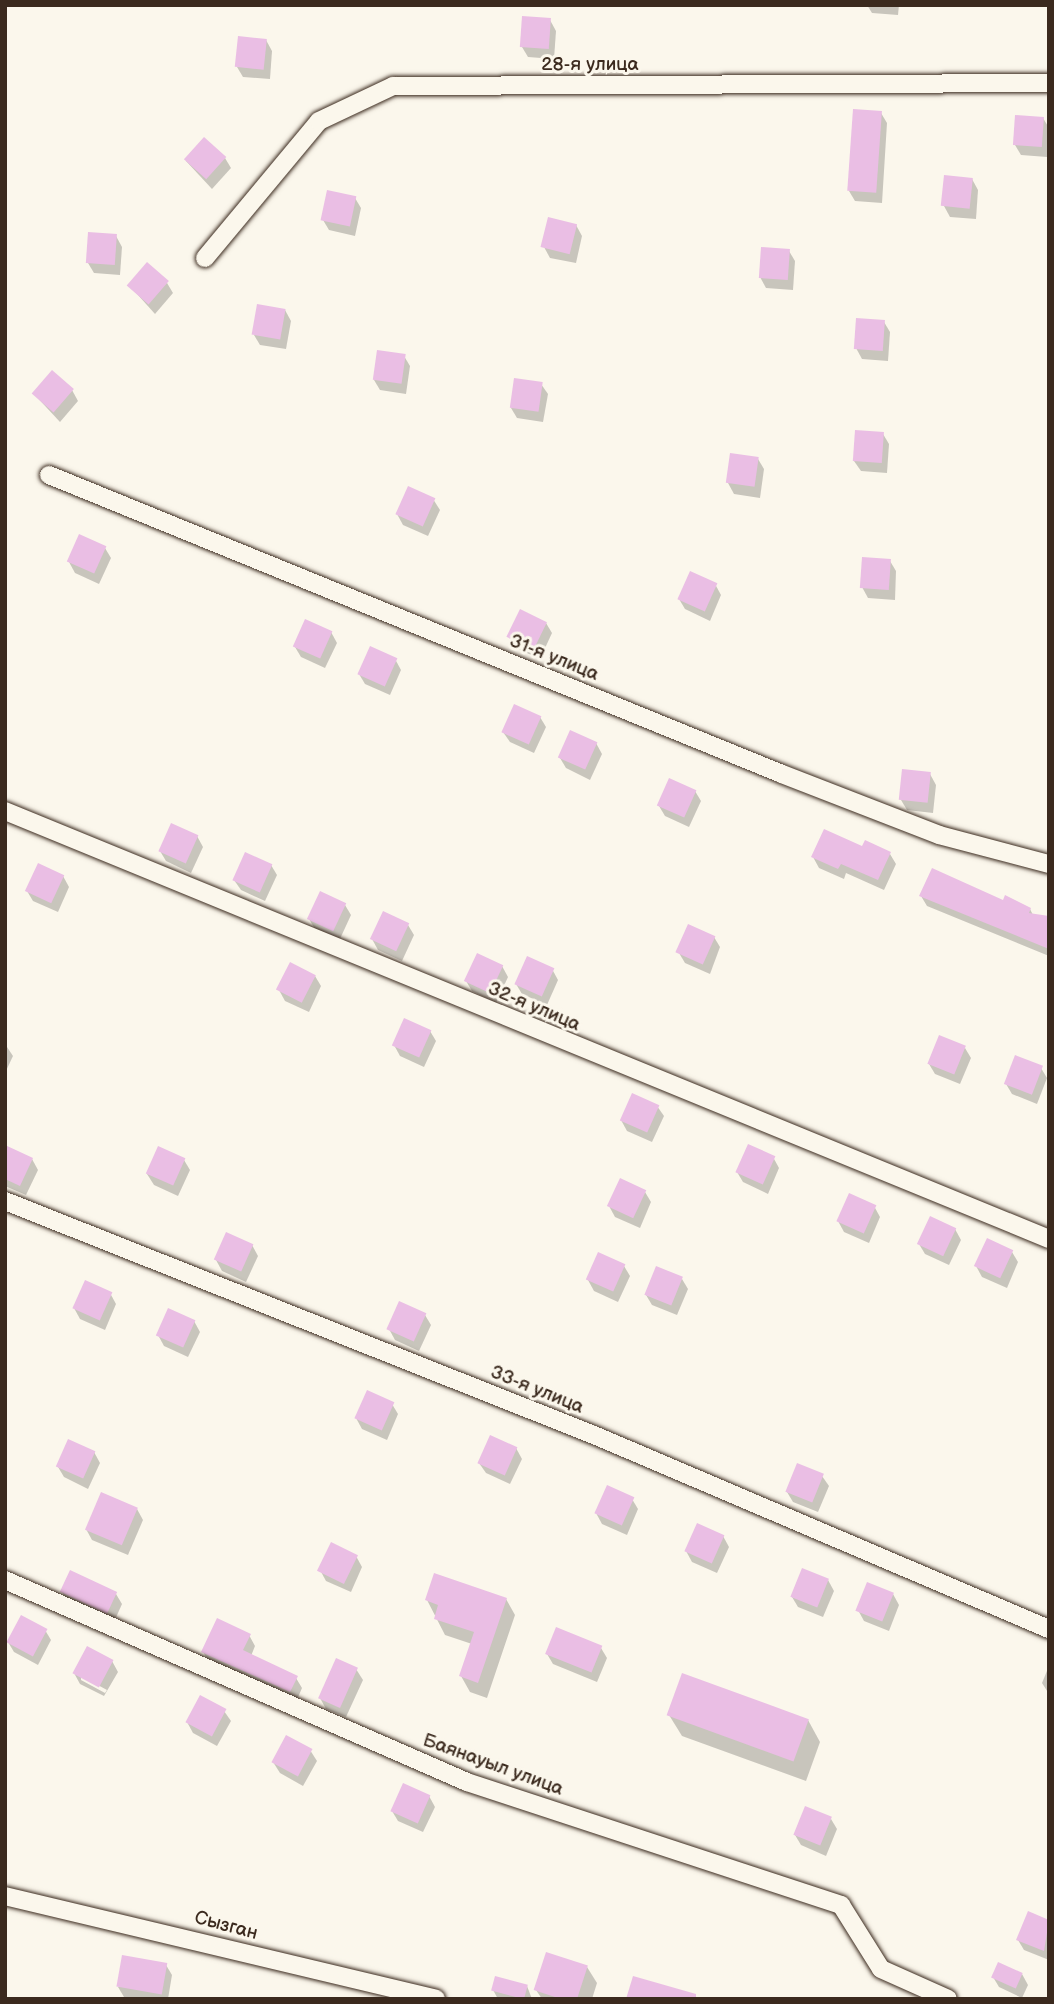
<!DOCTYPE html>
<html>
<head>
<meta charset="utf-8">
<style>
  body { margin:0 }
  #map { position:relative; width:1054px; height:2004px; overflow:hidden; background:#fbf7ec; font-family:"Balsamiq Sans",sans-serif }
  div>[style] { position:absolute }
  .shadow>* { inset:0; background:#0003 }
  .building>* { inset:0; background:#eabee4; transform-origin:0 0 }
  .roads { filter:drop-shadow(0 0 2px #3b2a1e) drop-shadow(0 0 2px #3b2a1e) }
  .street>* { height:18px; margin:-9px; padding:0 9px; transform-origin:9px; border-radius:9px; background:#fbf7ec }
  span { translate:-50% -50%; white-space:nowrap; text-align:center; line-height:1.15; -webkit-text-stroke:6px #fbf7ec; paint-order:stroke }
  .street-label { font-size:19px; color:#3b2a1e }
  .frame { position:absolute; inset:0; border:7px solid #3b2a1e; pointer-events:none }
</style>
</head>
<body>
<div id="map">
  <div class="shadow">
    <div style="clip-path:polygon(867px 5px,899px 5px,898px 15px,872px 13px)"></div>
    <div style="clip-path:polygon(550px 20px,556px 31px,554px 59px,528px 57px,522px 47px)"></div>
    <div style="clip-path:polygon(266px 40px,272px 51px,270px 79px,243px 77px,237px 67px)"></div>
    <div style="clip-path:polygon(881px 113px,887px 123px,882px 203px,855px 201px,849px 191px)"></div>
    <div style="clip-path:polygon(1043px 118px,1049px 128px,1047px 157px,1021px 155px,1015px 145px)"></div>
    <div style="clip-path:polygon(225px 158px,231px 168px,212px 189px,186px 161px)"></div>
    <div style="clip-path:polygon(972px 179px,978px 190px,976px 219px,950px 217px,944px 206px)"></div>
    <div style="clip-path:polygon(355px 198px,361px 208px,355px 236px,329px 230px,323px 220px)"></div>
    <div style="clip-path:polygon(576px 225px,582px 236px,576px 263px,550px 258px,544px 247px)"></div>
    <div style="clip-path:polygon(116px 236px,122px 247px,120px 275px,94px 273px,88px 263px)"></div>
    <div style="clip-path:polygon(789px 251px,795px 261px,793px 290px,766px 288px,760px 277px)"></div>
    <div style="clip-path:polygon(167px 283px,173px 293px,155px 314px,129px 285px)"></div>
    <div style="clip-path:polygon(285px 310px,291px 321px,286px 349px,260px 345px,254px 335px)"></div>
    <div style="clip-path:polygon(884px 322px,890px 332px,888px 361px,862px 359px,856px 348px)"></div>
    <div style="clip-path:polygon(404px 356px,410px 366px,406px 394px,380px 390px,374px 380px)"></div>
    <div style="clip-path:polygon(541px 384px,548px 394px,543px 422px,517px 418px,511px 408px)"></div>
    <div style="clip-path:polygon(72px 390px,78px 401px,60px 422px,33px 393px)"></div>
    <div style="clip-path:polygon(883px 434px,889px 444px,887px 473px,861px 471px,854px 461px)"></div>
    <div style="clip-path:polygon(758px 459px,764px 469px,760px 498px,734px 494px,728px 483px)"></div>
    <div style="clip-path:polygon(433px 499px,440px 510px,428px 536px,403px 525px,397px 514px)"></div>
    <div style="clip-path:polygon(105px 548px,111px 558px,99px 584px,75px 573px,69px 562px)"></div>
    <div style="clip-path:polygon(890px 561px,896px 571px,895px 600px,868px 598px,862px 587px)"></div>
    <div style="clip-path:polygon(715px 584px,721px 595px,710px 621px,685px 609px,679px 599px)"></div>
    <div style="clip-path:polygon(546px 623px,552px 633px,540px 659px,516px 648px,510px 637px)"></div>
    <div style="clip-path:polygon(331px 632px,337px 643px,325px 668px,301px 657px,295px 647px)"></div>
    <div style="clip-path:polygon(395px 659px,401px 670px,390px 695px,365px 684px,359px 674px)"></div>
    <div style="clip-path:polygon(540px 717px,546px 727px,534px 753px,510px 742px,503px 732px)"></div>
    <div style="clip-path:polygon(596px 743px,602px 754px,590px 780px,566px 768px,560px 758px)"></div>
    <div style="clip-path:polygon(930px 774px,936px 785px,933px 813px,907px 810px,901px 800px)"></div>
    <div style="clip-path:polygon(695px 791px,701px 801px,689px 827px,665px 816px,659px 806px)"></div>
    <div style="clip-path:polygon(197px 836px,203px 847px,191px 873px,166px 861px,160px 851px)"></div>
    <div style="clip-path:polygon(863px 848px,890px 854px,896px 864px,884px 890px,846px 873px,844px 879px,819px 868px,813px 857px)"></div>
    <div style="clip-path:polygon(271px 865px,277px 875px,265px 901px,241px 890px,234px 880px)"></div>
    <div style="clip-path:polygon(63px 876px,69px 887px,58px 912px,33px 901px,27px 891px)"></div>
    <div style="clip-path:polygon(921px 896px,1030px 909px,1033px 915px,1049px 918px,1049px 956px,927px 906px)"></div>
    <div style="clip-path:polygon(345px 905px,351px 915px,339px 941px,315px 929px,309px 919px)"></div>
    <div style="clip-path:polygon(408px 925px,414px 935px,402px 961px,378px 950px,372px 939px)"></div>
    <div style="clip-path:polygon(714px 937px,720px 947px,710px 974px,685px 963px,679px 953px)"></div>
    <div style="clip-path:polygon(502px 966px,508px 977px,496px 1003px,472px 991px,466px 981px)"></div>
    <div style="clip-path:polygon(552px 969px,558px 980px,547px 1005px,522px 994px,516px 984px)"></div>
    <div style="clip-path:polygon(315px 976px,321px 986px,309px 1012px,285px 1001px,279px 990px)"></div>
    <div style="clip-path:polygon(430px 1031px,436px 1041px,424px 1067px,400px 1056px,394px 1045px)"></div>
    <div style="clip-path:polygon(5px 1044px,13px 1056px,5px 1073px)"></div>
    <div style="clip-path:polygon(965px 1048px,971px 1058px,960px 1084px,935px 1074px,929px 1064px)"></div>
    <div style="clip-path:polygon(1041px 1068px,1047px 1078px,1037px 1104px,1012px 1094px,1006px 1084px)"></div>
    <div style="clip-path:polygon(657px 1106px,664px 1116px,652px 1142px,627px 1131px,621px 1120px)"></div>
    <div style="clip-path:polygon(5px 1152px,32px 1159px,38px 1170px,26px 1195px,5px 1186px)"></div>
    <div style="clip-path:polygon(773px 1157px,779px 1168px,768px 1194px,743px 1182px,737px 1172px)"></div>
    <div style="clip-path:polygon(184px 1160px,190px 1170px,178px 1196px,154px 1185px,147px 1174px)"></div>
    <div style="clip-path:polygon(645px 1192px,651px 1202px,640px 1228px,615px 1217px,609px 1206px)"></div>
    <div style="clip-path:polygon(874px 1206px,880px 1217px,869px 1243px,844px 1232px,838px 1221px)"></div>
    <div style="clip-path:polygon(955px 1229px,961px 1240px,949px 1265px,925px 1254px,919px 1244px)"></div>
    <div style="clip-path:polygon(252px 1245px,258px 1256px,246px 1282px,222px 1271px,216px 1260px)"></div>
    <div style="clip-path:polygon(1012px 1252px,1018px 1262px,1007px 1288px,982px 1277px,976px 1266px)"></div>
    <div style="clip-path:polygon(624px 1266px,630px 1276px,618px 1302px,594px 1291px,588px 1280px)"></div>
    <div style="clip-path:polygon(682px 1279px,688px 1289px,677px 1315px,652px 1305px,646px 1295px)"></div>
    <div style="clip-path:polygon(110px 1293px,116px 1304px,105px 1330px,80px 1319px,74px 1308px)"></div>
    <div style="clip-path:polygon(425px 1315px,431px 1325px,419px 1351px,395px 1340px,389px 1329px)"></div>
    <div style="clip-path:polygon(194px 1321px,200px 1332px,188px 1357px,164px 1346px,158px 1335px)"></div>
    <div style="clip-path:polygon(392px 1404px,398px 1414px,387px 1440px,362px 1429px,356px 1418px)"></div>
    <div style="clip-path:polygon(516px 1448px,522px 1459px,510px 1484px,486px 1473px,479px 1463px)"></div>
    <div style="clip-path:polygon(94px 1452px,100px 1463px,88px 1489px,64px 1477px,58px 1467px)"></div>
    <div style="clip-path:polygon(822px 1476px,829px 1486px,818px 1512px,793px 1502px,787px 1492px)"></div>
    <div style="clip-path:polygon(632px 1499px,638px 1509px,627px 1535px,602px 1524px,596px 1513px)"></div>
    <div style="clip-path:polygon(137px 1509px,143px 1520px,128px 1555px,92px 1540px,86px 1529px)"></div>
    <div style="clip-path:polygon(723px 1536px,729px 1547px,717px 1573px,692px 1562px,686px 1551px)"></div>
    <div style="clip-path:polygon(356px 1556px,362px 1567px,351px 1592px,326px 1581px,320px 1570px)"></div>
    <div style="clip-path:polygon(828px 1580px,834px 1591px,823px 1617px,798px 1607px,792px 1597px)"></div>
    <div style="clip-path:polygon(62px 1592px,116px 1594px,122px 1604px,114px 1622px,68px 1602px)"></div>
    <div style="clip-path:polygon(893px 1594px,899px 1605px,889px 1631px,864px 1621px,858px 1610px)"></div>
    <div style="clip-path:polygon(506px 1599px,515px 1615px,487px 1698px,470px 1692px,461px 1676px,472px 1644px,445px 1635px,427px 1600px)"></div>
    <div style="clip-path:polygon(45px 1630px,51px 1640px,38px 1665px,14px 1652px,8px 1642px)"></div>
    <div style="clip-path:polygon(249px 1635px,255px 1646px,251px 1656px,296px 1678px,302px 1688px,296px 1702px,209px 1662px,203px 1652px)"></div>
    <div style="clip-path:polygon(601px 1648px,607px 1658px,597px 1682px,553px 1664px,547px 1654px)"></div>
    <div style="clip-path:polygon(evenodd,112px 1661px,118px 1672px,104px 1696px,80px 1684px,74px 1673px,112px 1661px,81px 1676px,107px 1690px,105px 1693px,81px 1680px,81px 1676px)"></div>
    <div style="clip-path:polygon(1049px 1666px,1049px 1694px,1042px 1683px)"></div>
    <div style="clip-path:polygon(356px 1669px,363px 1680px,346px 1717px,326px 1709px,320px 1698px)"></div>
    <div style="clip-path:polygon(224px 1711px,231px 1721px,217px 1746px,193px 1733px,187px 1722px)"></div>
    <div style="clip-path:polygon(669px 1715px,808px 1720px,820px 1742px,806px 1781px,682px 1736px)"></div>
    <div style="clip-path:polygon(310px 1750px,317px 1761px,303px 1786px,280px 1773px,273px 1762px)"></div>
    <div style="clip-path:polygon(429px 1796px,435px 1807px,423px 1832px,398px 1821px,392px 1811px)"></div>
    <div style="clip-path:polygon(831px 1819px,837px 1829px,826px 1856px,801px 1845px,795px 1835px)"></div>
    <div style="clip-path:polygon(1029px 1913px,1049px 1922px,1049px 1960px,1024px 1950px,1018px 1940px)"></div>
    <div style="clip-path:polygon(166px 1965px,172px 1975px,168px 1999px,124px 1997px,118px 1987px)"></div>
    <div style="clip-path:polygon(587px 1967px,597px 1983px,592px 1999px,542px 1999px,536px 1990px)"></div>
    <div style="clip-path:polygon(1022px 1974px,1028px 1985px,1022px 1998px,999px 1987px,993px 1977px)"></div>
    <div style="clip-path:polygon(527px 1986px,532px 1999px,498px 1999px,493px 1990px)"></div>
  </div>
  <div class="building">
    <div style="left:522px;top:16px;width:29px;height:31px;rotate:4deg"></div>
    <div style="left:238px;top:36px;width:29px;height:31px;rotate:6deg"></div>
    <div style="left:853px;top:109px;width:29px;height:82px;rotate:4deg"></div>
    <div style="left:1015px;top:115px;width:29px;height:30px;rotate:4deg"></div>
    <div style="left:204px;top:137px;width:30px;height:30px;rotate:42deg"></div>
    <div style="left:944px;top:175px;width:29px;height:31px;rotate:6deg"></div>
    <div style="left:327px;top:190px;width:30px;height:31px;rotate:12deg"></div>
    <div style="left:548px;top:217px;width:30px;height:31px;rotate:14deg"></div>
    <div style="left:88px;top:232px;width:29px;height:31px;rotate:4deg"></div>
    <div style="left:761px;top:247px;width:29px;height:31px;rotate:4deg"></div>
    <div style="left:147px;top:262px;width:29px;height:31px;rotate:41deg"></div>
    <div style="left:257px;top:304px;width:29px;height:31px;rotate:10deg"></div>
    <div style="left:856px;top:318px;width:29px;height:31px;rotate:4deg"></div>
    <div style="left:377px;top:350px;width:29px;height:30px;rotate:8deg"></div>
    <div style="left:52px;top:370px;width:29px;height:31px;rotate:41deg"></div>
    <div style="left:514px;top:378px;width:29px;height:30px;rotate:8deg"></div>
    <div style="left:855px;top:430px;width:29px;height:31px;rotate:4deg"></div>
    <div style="left:730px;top:453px;width:29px;height:30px;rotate:8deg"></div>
    <div style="left:408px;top:486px;width:30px;height:31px;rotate:24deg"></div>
    <div style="left:79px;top:534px;width:30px;height:30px;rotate:24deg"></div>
    <div style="left:862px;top:557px;width:29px;height:31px;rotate:4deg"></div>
    <div style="left:690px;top:571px;width:30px;height:31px;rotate:24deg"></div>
    <div style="left:520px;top:609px;width:30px;height:31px;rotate:26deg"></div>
    <div style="left:305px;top:619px;width:30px;height:30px;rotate:24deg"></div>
    <div style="left:370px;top:646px;width:30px;height:31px;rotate:24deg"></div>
    <div style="left:514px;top:704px;width:30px;height:31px;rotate:24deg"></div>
    <div style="left:570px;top:730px;width:30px;height:30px;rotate:24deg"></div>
    <div style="left:902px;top:769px;width:29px;height:31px;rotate:6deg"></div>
    <div style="left:669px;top:778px;width:30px;height:30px;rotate:24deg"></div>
    <div style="left:171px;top:823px;width:30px;height:31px;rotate:24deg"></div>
    <div style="clip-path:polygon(824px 829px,862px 846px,865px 840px,891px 852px,878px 880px,841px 864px,838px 869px,811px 857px)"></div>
    <div style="left:245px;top:852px;width:30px;height:31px;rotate:24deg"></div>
    <div style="left:38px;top:863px;width:29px;height:31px;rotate:25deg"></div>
    <div style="clip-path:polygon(932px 868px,1003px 900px,1005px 895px,1031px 908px,1029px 913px,1049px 916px,1049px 949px,919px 896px)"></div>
    <div style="left:320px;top:891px;width:29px;height:31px;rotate:25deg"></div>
    <div style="left:383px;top:911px;width:29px;height:31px;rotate:25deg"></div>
    <div style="left:688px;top:924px;width:30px;height:31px;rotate:24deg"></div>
    <div style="left:477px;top:953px;width:29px;height:31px;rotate:25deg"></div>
    <div style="left:527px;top:956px;width:30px;height:31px;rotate:24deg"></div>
    <div style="left:290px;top:962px;width:29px;height:31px;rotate:27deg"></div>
    <div style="left:404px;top:1018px;width:30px;height:30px;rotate:24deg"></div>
    <div style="left:939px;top:1035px;width:29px;height:31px;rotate:22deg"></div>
    <div style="left:1015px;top:1055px;width:30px;height:31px;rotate:21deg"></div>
    <div style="left:632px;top:1093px;width:30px;height:30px;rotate:24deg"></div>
    <div style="left:748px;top:1144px;width:30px;height:31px;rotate:24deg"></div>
    <div style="clip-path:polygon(5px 1145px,33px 1158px,20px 1186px,5px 1179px)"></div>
    <div style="left:158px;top:1146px;width:30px;height:30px;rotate:24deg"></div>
    <div style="left:620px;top:1178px;width:29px;height:31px;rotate:25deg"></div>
    <div style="left:849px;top:1193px;width:30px;height:31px;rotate:24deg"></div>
    <div style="left:930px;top:1216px;width:29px;height:31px;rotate:25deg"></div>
    <div style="left:226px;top:1232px;width:30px;height:30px;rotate:24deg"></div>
    <div style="left:987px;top:1238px;width:29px;height:31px;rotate:25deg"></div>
    <div style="left:598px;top:1252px;width:30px;height:30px;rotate:24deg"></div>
    <div style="left:656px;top:1266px;width:29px;height:31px;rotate:22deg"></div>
    <div style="left:85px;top:1280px;width:30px;height:31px;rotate:24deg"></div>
    <div style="left:399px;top:1301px;width:30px;height:31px;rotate:24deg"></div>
    <div style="left:168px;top:1308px;width:30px;height:30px;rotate:24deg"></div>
    <div style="left:367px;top:1390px;width:30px;height:31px;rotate:24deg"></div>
    <div style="left:490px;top:1435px;width:30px;height:31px;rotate:24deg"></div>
    <div style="left:68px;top:1439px;width:30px;height:30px;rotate:24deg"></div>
    <div style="left:797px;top:1463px;width:29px;height:31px;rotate:22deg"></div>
    <div style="left:607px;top:1485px;width:30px;height:31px;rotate:24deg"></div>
    <div style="left:101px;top:1492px;width:40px;height:41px;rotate:23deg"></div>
    <div style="left:697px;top:1523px;width:30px;height:31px;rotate:24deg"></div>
    <div style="left:331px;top:1542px;width:30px;height:32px;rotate:26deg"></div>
    <div style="left:802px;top:1568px;width:29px;height:31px;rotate:22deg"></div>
    <div style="left:70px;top:1570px;width:52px;height:24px;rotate:25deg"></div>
    <div style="clip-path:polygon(434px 1573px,507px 1598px,478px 1683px,459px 1676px,474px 1632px,434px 1619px,438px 1605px,425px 1600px)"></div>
    <div style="left:867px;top:1582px;width:29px;height:31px;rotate:22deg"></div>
    <div style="left:21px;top:1615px;width:30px;height:31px;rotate:28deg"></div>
    <div style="clip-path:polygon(217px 1618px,251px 1634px,243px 1650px,298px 1676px,290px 1692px,201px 1652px)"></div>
    <div style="left:556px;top:1627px;width:50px;height:29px;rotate:22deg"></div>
    <div style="left:87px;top:1646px;width:30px;height:31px;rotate:28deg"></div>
    <div style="left:336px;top:1658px;width:24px;height:44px;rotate:24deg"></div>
    <div style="left:682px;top:1673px;width:135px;height:45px;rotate:20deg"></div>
    <div style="left:200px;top:1695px;width:30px;height:31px;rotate:28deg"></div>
    <div style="left:286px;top:1735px;width:30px;height:31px;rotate:28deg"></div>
    <div style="left:403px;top:1783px;width:30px;height:31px;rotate:24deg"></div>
    <div style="left:805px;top:1806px;width:29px;height:31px;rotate:22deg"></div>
    <div style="clip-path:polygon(1028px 1911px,1049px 1920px,1044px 1951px,1016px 1940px)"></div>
    <div style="left:546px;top:1952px;width:44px;height:40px;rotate:18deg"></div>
    <div style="left:122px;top:1955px;width:46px;height:32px;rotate:10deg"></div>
    <div style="left:998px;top:1962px;width:27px;height:17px;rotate:24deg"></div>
    <div style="left:495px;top:1976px;width:34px;height:15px;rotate:15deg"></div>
    <div style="clip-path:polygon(633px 1976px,696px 1994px,696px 1999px,626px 1999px)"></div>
  </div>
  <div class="roads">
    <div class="street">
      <div style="left:205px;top:258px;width:178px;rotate:-50.2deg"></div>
      <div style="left:319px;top:121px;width:82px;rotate:-25.3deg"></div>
      <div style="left:393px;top:86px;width:656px;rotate:-0.26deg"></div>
      <div style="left:49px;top:475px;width:792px;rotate:22.19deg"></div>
      <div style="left:782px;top:774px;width:168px;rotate:21.2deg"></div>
      <div style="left:939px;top:835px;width:114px;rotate:14.8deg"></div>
      <div style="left:5px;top:811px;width:1128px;rotate:22.29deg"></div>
      <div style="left:5px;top:1201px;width:634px;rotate:21.67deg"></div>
      <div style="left:594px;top:1435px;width:495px;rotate:23.1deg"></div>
      <div style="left:5px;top:1580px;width:504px;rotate:23.62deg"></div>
      <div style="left:467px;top:1782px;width:394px;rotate:18.2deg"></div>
      <div style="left:841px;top:1905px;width:75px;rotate:58deg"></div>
      <div style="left:881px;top:1969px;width:73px;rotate:24.1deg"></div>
      <div style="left:5px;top:1896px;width:443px;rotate:13.4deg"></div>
    </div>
  </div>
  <div class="street-label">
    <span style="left:590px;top:65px">28-я улица</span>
    <span style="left:554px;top:658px;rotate:22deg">31-я улица</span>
    <span style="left:534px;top:1007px;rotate:23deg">32-я улица</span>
    <span style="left:537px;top:1390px;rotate:22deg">33-я улица</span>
    <span style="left:493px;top:1765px;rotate:20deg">Баянауыл улица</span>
    <span style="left:226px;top:1926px;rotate:15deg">Сызган</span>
  </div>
  <div class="frame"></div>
</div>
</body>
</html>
